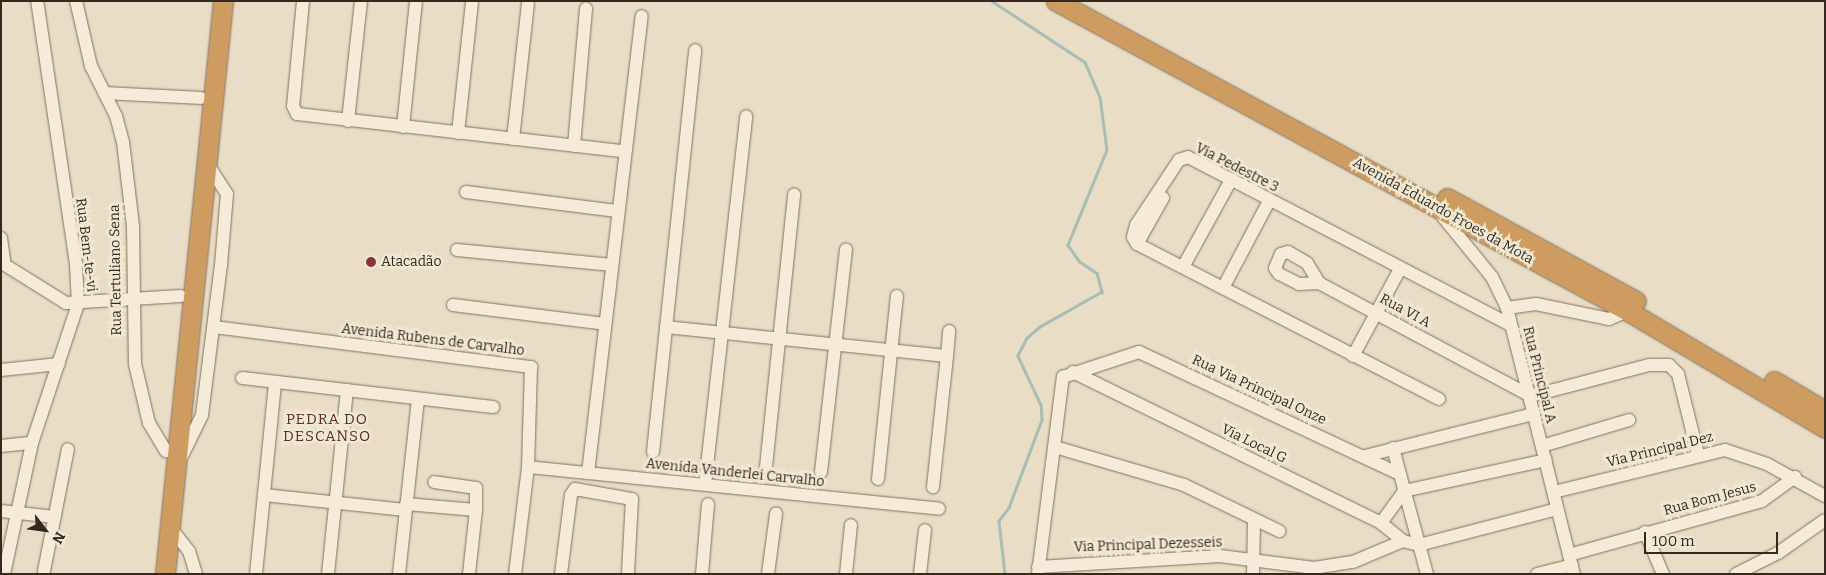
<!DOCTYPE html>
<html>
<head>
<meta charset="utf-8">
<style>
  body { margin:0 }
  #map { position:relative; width:1826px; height:575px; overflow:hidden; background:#e9ddc6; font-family:Bitter,serif }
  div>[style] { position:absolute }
  .stream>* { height:2.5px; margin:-1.25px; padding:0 1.25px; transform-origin:1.25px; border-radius:1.25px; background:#a7bdb6 }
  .roads { filter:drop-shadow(0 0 1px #82705e) drop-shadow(0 0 1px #82705e) }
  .minor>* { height:12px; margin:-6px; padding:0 6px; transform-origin:6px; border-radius:6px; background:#f5ebd8 }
  .highway>* { height:19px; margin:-9.5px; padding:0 9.5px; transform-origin:9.5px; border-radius:9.5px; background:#ce9b60 }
  .dots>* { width:14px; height:14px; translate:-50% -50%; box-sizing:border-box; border:2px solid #f1e8d4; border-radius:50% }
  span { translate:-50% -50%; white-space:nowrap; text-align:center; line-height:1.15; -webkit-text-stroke:5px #f1e8d4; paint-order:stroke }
  .street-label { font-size:14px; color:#342920 }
  .poi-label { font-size:14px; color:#342920 }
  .left { translate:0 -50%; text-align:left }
  .neighbourhood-label { font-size:15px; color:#5b2e24; letter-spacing:1px }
  .frame { position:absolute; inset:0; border:2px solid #342920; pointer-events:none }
  .north { position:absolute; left:20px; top:505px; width:50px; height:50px; -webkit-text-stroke:4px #f1e8d4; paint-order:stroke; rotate:120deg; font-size:14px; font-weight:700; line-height:20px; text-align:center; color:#342920 }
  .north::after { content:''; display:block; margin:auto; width:18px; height:22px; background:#342920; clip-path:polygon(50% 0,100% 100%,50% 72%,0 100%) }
  .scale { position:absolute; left:1644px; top:532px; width:134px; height:22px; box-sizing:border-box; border:2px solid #342920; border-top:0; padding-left:6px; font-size:15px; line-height:18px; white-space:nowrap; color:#342920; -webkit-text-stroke:4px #f1e8d4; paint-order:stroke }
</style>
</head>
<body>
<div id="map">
  <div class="stream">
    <div style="left:992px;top:1px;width:111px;rotate:33.3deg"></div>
    <div style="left:1085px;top:62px;width:38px;rotate:67deg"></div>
    <div style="left:1100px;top:97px;width:53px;rotate:82.5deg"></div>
    <div style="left:1107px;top:150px;width:103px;rotate:112.3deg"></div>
    <div style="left:1068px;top:245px;width:19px;rotate:55deg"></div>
    <div style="left:1079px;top:261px;width:22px;rotate:34deg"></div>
    <div style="left:1097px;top:273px;width:20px;rotate:75deg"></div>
    <div style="left:1102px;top:292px;width:71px;rotate:150.6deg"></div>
    <div style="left:1040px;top:327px;width:17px;rotate:140deg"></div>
    <div style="left:1027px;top:338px;width:20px;rotate:117deg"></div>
    <div style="left:1018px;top:356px;width:54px;rotate:64.9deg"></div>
    <div style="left:1041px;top:405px;width:15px;rotate:86deg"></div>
    <div style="left:1042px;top:420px;width:94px;rotate:110.6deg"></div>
    <div style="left:1009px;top:508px;width:16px;rotate:128deg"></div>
    <div style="left:999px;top:521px;width:53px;rotate:83.5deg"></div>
  </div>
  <div class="roads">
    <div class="minor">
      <div style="left:76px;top:1px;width:67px;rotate:77deg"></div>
      <div style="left:91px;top:66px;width:56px;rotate:63.4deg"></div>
      <div style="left:116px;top:116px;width:27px;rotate:75deg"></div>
      <div style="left:123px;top:142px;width:85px;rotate:83.2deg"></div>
      <div style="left:133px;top:226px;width:138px;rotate:89.2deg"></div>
      <div style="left:135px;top:364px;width:61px;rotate:76.7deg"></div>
      <div style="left:149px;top:423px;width:33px;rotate:59deg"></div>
      <div style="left:303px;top:1px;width:105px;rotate:95.4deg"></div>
      <div style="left:293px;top:106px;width:9px;rotate:63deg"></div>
      <div style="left:297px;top:114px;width:329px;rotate:6.5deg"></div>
      <div style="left:105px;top:93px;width:96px;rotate:3deg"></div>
      <div style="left:348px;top:121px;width:121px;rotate:-83.8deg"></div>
      <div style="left:403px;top:127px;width:127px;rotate:-84.1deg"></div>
      <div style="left:458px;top:133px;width:133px;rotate:-83.9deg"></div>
      <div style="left:513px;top:139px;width:136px;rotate:-83.7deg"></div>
      <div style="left:574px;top:146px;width:138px;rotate:-85deg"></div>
      <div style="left:466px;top:192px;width:152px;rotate:7.2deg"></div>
      <div style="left:1439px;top:212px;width:84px;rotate:50.8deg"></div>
      <div style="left:1492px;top:277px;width:34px;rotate:64deg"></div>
      <div style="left:1507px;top:308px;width:274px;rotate:75.9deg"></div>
      <div style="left:1px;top:238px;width:27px;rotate:82deg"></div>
      <div style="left:5px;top:265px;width:72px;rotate:31.9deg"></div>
      <div style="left:66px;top:303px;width:115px;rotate:-3.5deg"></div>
      <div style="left:1137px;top:244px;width:53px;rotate:-60.5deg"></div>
      <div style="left:457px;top:250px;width:156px;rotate:5.5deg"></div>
      <div style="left:1183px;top:267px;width:99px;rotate:-61.1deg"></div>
      <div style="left:1319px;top:283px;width:20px;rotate:177deg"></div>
      <div style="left:1299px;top:284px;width:22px;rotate:-153deg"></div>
      <div style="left:1279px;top:274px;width:7px;rotate:-124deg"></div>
      <div style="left:1275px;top:268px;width:15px;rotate:-67deg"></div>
      <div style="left:1281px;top:254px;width:7px;rotate:-16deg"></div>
      <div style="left:1288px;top:252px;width:22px;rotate:30deg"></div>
      <div style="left:1307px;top:263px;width:23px;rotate:59deg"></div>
      <div style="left:1319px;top:283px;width:240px;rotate:28.1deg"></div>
      <div style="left:1531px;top:396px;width:122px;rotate:-14.7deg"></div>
      <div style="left:1649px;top:365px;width:20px"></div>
      <div style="left:1669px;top:365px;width:13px;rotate:45deg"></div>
      <div style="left:1678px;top:374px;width:82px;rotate:76deg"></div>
      <div style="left:1223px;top:288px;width:98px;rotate:-62.1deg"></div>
      <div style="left:453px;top:305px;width:153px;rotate:7.1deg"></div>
      <div style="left:1507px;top:308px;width:29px;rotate:-8deg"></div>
      <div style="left:1536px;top:304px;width:75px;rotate:11.6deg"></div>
      <div style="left:1609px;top:319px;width:21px;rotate:-23deg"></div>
      <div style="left:214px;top:327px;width:320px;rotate:7.2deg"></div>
      <div style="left:531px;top:367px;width:100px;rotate:91.7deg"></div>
      <div style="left:528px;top:467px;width:108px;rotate:96.9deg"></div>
      <div style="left:666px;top:327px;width:282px;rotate:5.9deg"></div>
      <div style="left:947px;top:356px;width:132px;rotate:96.1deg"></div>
      <div style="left:947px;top:356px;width:25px;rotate:-85deg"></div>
      <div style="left:1353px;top:356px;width:99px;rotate:-61.6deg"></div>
      <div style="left:1px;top:370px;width:58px;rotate:-5.9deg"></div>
      <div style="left:1073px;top:372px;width:343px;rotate:26.1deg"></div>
      <div style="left:1381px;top:523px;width:28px;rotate:39deg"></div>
      <div style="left:1403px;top:541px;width:16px;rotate:14deg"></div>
      <div style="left:1419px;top:545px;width:143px;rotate:-14.6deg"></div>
      <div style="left:242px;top:378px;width:253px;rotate:6.6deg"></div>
      <div style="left:1439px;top:399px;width:339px;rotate:-152.8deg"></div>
      <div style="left:1137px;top:244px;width:8px;rotate:-120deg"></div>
      <div style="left:1133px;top:237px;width:12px;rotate:-76deg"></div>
      <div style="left:1136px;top:225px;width:78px;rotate:-56.5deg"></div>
      <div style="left:1179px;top:160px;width:9px;rotate:-18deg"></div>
      <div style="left:1188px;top:157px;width:364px;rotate:27.5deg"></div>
      <div style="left:1px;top:446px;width:31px;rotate:-6deg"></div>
      <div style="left:1542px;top:446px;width:91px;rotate:-16.6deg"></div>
      <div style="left:1055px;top:447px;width:134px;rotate:16.4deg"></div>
      <div style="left:1184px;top:485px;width:106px;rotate:25.8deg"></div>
      <div style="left:1393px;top:448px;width:131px;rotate:74.9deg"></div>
      <div style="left:653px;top:452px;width:404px;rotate:-84deg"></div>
      <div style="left:1365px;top:456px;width:174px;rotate:-14deg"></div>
      <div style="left:180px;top:460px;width:50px;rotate:-63.9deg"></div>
      <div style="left:202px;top:415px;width:151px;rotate:-82.8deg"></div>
      <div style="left:221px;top:265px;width:71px;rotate:-85.2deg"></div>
      <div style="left:227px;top:194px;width:37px;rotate:-123deg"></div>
      <div style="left:528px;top:467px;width:413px;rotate:5.8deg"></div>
      <div style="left:766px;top:467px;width:274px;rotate:-84.1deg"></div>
      <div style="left:821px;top:472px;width:224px;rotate:-83.6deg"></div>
      <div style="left:588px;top:473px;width:460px;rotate:-83.3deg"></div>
      <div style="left:878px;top:479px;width:184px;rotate:-84.1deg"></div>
      <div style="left:705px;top:484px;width:370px;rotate:-83.6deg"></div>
      <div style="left:1554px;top:492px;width:176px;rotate:-13.8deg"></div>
      <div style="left:1725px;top:450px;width:44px;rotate:18.4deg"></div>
      <div style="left:1767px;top:464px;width:66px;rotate:28.9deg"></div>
      <div style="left:264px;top:495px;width:142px;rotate:6.1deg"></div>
      <div style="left:406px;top:504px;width:70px;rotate:4.9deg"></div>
      <div style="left:476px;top:510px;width:22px;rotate:-90deg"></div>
      <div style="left:476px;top:488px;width:42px;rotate:-171.9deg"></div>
      <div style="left:1px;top:511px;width:54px;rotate:6.3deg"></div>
      <div style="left:1381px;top:523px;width:39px;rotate:-54deg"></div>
      <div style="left:1404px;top:491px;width:145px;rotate:-12.3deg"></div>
      <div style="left:170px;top:527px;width:31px;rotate:52deg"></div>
      <div style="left:189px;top:551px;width:24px;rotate:73deg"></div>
      <div style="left:1645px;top:532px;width:46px;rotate:66.8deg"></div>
      <div style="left:1569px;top:555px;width:200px;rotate:-15.6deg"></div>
      <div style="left:1762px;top:501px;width:41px;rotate:-36deg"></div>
      <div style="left:1038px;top:567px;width:182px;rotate:-3.5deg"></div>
      <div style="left:1220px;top:556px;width:95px;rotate:7.3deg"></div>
      <div style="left:1314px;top:568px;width:39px;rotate:-9deg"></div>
      <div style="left:1353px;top:562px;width:54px;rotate:-22.8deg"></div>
      <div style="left:44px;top:571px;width:124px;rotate:-78.9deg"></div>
      <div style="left:4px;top:574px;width:134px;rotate:-77.9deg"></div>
      <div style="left:32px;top:443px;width:146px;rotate:-71.7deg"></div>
      <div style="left:78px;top:304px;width:40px;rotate:-92.9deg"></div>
      <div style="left:76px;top:264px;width:266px;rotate:-98.4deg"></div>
      <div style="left:256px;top:574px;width:193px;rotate:-84.3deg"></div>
      <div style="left:328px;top:574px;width:185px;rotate:-84.1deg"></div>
      <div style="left:399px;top:574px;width:176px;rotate:-83.8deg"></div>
      <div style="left:469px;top:574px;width:64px;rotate:-83.8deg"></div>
      <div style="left:561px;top:574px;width:80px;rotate:-82.8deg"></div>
      <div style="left:571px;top:495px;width:7px;rotate:-56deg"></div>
      <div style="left:575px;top:489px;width:58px;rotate:10deg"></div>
      <div style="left:632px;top:499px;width:75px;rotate:93.1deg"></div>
      <div style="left:702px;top:574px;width:70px;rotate:-85.1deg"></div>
      <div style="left:768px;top:574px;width:61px;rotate:-82.4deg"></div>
      <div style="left:846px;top:574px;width:49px;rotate:-84.2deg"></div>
      <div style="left:920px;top:574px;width:44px;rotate:-83.5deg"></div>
      <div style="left:1038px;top:574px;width:199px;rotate:-82.8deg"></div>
      <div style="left:1063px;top:377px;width:80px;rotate:-18.2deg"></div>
      <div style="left:1139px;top:352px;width:288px;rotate:25.1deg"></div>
      <div style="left:1253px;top:574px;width:52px;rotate:-88.9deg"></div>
      <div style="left:1537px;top:574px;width:36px;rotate:-14deg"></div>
      <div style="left:1736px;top:574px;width:47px;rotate:-26.6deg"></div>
      <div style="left:1778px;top:553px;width:57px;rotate:-35.1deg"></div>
    </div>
    <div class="highway">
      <div style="left:1056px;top:1px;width:651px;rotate:28.46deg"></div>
      <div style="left:1628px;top:311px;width:229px;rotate:30.7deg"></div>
      <div style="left:1447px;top:198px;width:215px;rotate:28.6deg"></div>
      <div style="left:1774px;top:381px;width:59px;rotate:30.5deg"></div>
      <div style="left:165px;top:574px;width:576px;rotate:-84.22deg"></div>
    </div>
  </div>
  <div class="dots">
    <div style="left:371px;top:262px;background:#8a3437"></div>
  </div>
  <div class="street-label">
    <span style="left:1237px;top:168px;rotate:27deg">Via Pedestre 3</span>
    <span style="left:1443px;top:211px;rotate:29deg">Avenida Eduardo Froes da Mota</span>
    <span style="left:86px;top:245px;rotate:83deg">Rua Bem-te-vi</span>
    <span style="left:116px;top:270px;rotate:-91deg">Rua Tertuliano Sena</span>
    <span style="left:1405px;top:311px;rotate:28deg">Rua VI A</span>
    <span style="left:433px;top:340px;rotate:7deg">Avenida Rubens de Carvalho</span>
    <span style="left:1539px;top:375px;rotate:76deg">Rua Principal A</span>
    <span style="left:1259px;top:390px;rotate:25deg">Rua Via Principal Onze</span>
    <span style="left:1254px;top:444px;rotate:26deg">Via Local G</span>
    <span style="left:1660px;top:450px;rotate:-14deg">Via Principal Dez</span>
    <span style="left:735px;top:473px;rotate:6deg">Avenida Vanderlei Carvalho</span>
    <span style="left:1710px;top:499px;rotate:-15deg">Rua Bom Jesus</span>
    <span style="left:1148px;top:545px;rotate:-2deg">Via Principal Dezesseis</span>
  </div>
  <div class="poi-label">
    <span class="left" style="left:381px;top:262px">Atacadão</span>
  </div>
  <div class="neighbourhood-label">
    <span style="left:327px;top:428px">PEDRA DO<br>DESCANSO</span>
  </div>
  <div class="frame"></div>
  <div class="north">N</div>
  <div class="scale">100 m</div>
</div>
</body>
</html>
